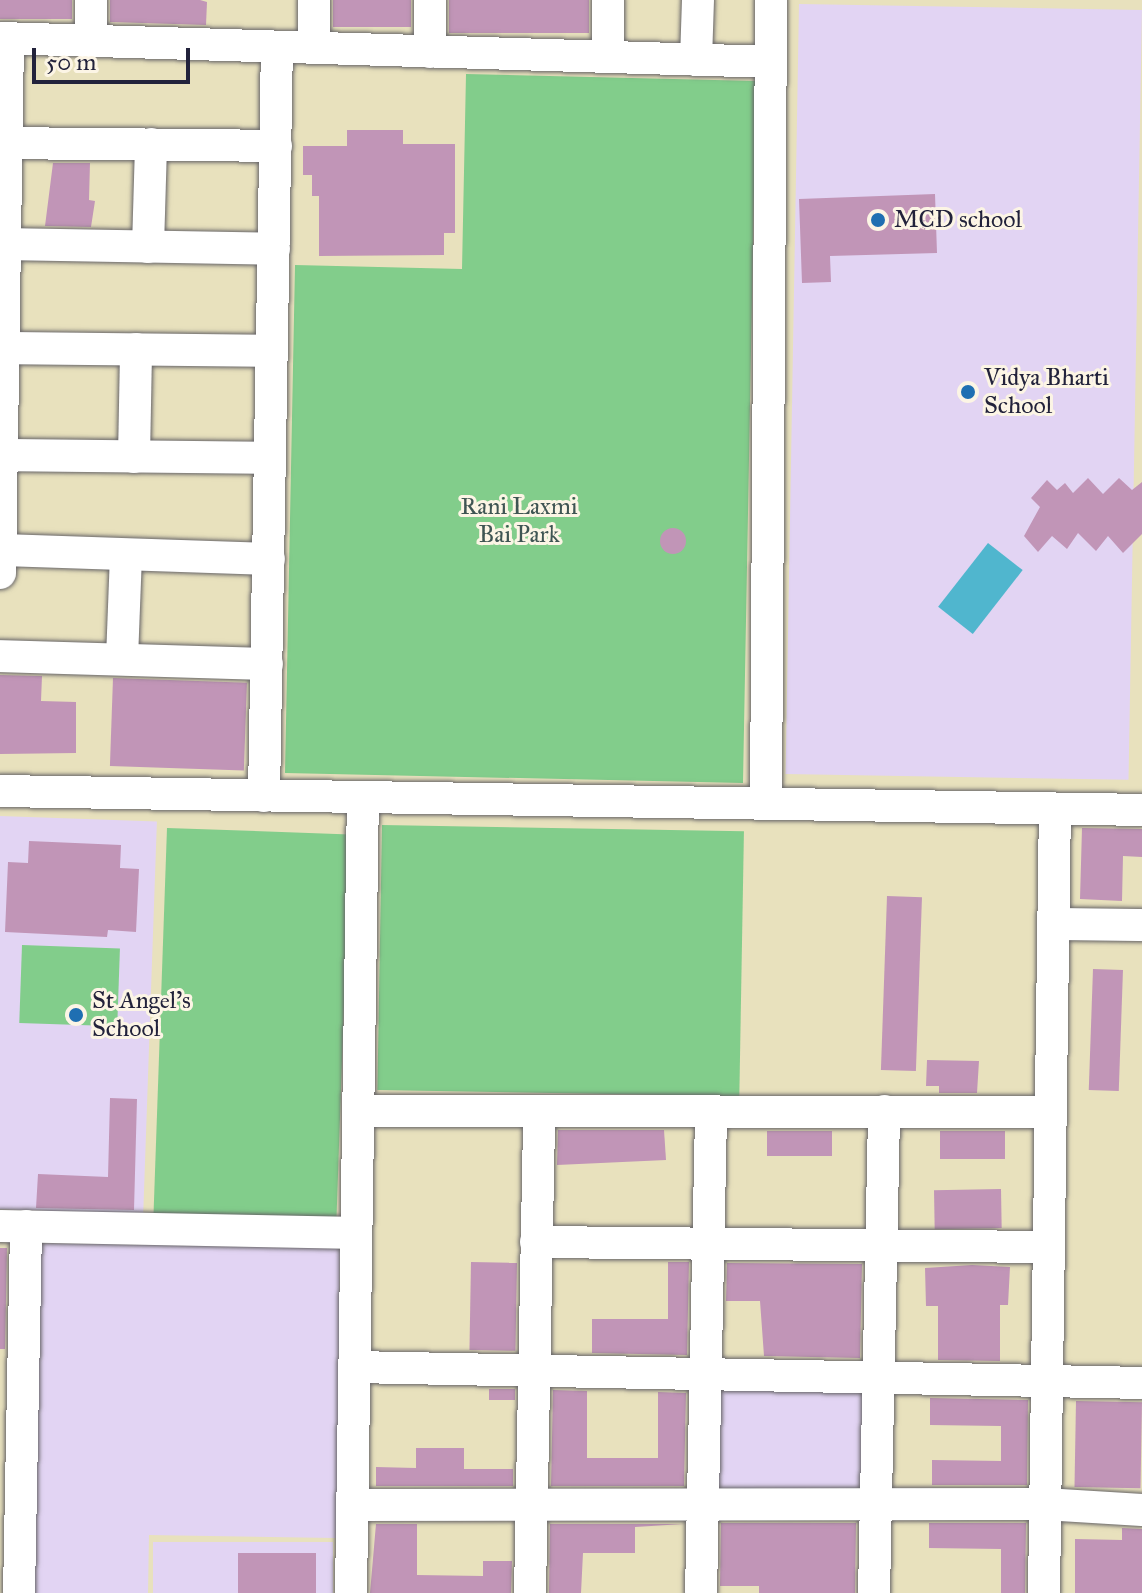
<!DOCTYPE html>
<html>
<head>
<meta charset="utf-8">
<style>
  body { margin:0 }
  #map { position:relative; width:1142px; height:1593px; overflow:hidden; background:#e8e1bd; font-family:"IM FELL Great Primer",serif }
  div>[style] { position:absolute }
  .built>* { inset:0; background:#e2d4f3; transform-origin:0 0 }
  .green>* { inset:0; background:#82cd8b; transform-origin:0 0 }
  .water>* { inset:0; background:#50b6ce; transform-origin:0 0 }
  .building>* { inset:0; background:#c195b7; transform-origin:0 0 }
  .round { border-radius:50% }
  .roads { filter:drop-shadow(0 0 2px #676568) drop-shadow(0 0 2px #676568) }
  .minor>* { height:32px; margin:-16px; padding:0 16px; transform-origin:16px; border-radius:16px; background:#fff }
  .dots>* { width:22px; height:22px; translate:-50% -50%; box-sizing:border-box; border:4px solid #fcf5e5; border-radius:50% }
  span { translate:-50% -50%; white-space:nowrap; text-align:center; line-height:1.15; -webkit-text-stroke:6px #fcf5e5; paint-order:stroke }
  .poi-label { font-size:24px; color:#22223b }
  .left { translate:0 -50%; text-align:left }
  .park-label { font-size:24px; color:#3f5553 }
  .scale { position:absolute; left:32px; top:48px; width:158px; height:36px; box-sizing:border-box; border:4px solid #22223b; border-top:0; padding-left:10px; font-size:24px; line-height:28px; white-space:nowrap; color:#22223b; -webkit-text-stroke:6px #fcf5e5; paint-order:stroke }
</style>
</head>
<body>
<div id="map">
  <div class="built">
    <div style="left:799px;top:4px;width:343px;height:770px;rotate:1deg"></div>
    <div style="left:0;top:816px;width:157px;height:393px;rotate:2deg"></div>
    <div style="clip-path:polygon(33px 1243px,340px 1247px,337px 1538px,149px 1535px,148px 1593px,30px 1593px)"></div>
    <div style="left:715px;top:1384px;width:149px;height:112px;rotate:1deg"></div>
    <div style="left:153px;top:1542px;width:180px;height:51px"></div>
  </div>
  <div class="green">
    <div style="clip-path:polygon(466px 74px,756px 81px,743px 783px,285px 773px,295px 265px,462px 269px)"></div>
    <div style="left:382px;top:825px;width:362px;height:265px;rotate:1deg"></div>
    <div style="left:167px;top:828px;width:183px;height:386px;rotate:2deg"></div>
    <div style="left:22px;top:945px;width:98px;height:78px;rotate:2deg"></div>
  </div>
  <div class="water">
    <div style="left:988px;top:543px;width:44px;height:81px;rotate:38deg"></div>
  </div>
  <div class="building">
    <div style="left:0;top:0;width:72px;height:19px"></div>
    <div style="clip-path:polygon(110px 0,200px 0,207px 2px,206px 25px,110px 22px)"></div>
    <div style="left:333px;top:0;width:78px;height:27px"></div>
    <div style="left:449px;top:0;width:140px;height:33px"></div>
    <div style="clip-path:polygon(347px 130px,403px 130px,403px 144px,455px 144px,455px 233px,444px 233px,444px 255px,319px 256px,319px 196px,312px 196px,312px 175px,303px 175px,303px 146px,347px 146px)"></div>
    <div style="clip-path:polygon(53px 163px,90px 163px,89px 200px,95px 201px,91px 227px,45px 226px)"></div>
    <div style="clip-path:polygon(935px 194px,937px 253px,830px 256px,831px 282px,802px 283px,799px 199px)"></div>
    <div style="clip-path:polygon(1088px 478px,1103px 494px,1119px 478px,1132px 490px,1142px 482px,1142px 534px,1123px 553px,1108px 536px,1096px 551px,1078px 533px,1067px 549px,1052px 536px,1038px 552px,1024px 536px,1040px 507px,1031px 498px,1047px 480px,1057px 490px,1065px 483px,1073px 493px)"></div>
    <div class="round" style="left:660px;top:528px;width:26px;height:26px"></div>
    <div style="clip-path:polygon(0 675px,42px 676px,41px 701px,76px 702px,76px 753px,0 754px)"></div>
    <div style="left:113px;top:678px;width:134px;height:88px;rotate:2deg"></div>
    <div style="clip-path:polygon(1082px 828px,1142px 829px,1142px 857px,1123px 856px,1122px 901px,1080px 899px)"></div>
    <div style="clip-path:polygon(29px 841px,121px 845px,120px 868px,139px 869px,136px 932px,108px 930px,107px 937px,5px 932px,8px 862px,28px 863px)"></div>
    <div style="left:887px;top:896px;width:35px;height:174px;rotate:2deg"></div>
    <div style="left:1093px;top:969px;width:30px;height:121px;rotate:2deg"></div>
    <div style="clip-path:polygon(927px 1060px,979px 1061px,977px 1093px,939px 1093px,939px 1086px,926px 1086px)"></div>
    <div style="clip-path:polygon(110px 1098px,137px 1099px,134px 1210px,36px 1208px,38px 1174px,108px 1177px)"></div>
    <div style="clip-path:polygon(558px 1130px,664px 1130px,666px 1160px,557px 1165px)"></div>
    <div style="left:767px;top:1131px;width:65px;height:25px"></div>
    <div style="left:940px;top:1131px;width:65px;height:28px"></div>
    <div style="left:1001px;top:1189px;width:39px;height:67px;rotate:89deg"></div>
    <div style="clip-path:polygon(0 1248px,7px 1248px,5px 1349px,0 1349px)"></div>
    <div style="left:471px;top:1262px;width:46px;height:88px;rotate:1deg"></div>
    <div style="clip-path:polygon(668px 1262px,689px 1262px,687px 1355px,592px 1353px,592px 1319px,668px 1319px)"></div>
    <div style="clip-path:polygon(727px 1263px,862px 1264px,860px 1358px,764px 1356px,760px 1301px,726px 1301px)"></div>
    <div style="clip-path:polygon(972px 1265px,1010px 1267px,1008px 1305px,1000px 1305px,1000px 1361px,938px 1360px,938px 1306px,926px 1306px,925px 1268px)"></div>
    <div style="left:489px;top:1389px;width:26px;height:11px"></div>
    <div style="clip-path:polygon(553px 1390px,587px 1391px,587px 1458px,658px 1458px,658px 1392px,686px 1393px,684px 1486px,551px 1486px)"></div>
    <div style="clip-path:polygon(930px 1398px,1028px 1400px,1027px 1485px,932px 1485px,932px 1460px,1001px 1461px,1001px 1426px,930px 1425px)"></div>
    <div style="left:1076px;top:1401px;width:66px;height:86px;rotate:1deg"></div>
    <div style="clip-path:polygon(416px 1448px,464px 1448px,464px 1469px,513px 1469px,513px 1486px,376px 1486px,376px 1467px,416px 1468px)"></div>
    <div style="clip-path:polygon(721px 1523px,856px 1523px,855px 1593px,759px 1593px,759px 1586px,720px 1586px)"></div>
    <div style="clip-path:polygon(929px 1523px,1026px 1523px,1025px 1593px,1001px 1593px,1001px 1549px,929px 1548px)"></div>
    <div style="clip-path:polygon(376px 1524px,417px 1524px,417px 1575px,483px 1576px,483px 1561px,512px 1561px,511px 1593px,370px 1593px)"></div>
    <div style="clip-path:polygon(550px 1524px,683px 1524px,635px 1527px,635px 1553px,583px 1553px,581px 1593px,549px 1593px)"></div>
    <div style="clip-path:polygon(1122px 1528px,1142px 1529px,1142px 1593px,1075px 1593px,1075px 1539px,1122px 1540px)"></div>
    <div style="left:238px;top:1553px;width:78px;height:40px"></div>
  </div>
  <div class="roads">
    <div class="minor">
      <div style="left:314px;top:0;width:48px;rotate:90deg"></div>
      <div style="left:0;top:38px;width:771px;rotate:1.78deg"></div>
      <div style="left:91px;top:41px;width:41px;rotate:-90deg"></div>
      <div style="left:430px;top:52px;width:52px;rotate:-90deg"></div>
      <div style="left:608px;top:57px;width:57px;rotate:-90deg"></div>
      <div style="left:696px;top:60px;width:60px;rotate:-88.1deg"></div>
      <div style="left:0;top:143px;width:276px;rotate:0.6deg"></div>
      <div style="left:0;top:244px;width:274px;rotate:1deg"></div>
      <div style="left:148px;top:247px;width:103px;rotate:-88.3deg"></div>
      <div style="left:0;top:348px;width:272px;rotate:0.6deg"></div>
      <div style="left:0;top:455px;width:270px;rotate:0.6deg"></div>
      <div style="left:134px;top:457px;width:108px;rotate:-88.9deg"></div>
      <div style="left:0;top:550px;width:269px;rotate:1.9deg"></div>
      <div style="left:0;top:573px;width:535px;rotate:-89.14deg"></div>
      <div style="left:0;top:656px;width:267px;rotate:1.7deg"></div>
      <div style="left:122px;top:659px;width:104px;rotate:-87.8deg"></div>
      <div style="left:0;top:791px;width:1142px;rotate:0.95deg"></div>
      <div style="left:264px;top:796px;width:749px;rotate:-89.01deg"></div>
      <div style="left:766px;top:804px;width:804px;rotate:-89.64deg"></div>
      <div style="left:1054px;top:924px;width:88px;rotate:0.7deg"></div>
      <div style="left:358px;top:1111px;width:693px;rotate:0.08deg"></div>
      <div style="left:0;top:1226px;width:356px;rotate:1.1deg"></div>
      <div style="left:536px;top:1242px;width:513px;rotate:0.56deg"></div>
      <div style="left:354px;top:1367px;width:788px;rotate:1.16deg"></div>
      <div style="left:352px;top:1505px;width:692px;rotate:-0.08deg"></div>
      <div style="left:1044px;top:1504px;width:98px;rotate:3.5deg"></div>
      <div style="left:19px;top:1593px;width:367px;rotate:-88.9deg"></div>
      <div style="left:351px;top:1593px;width:795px;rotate:-89.14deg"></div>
      <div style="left:530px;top:1593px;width:482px;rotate:-88.9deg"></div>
      <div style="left:701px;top:1593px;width:482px;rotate:-88.8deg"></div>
      <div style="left:874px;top:1593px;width:482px;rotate:-88.8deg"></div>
      <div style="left:1044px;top:1593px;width:784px;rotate:-89.2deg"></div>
    </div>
  </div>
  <div class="dots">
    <div style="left:878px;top:220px;background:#1f6fb2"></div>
    <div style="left:968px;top:392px;background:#1f6fb2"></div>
    <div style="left:76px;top:1015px;background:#1f6fb2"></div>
  </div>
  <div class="poi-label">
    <span class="left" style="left:894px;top:220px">MCD school</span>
    <span class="left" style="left:984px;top:392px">Vidya Bharti<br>School</span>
    <span class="left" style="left:92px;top:1015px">St Angel's<br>School</span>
  </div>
  <div class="park-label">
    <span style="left:519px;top:521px">Rani Laxmi<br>Bai Park</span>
  </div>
  <div class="scale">50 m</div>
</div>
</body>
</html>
